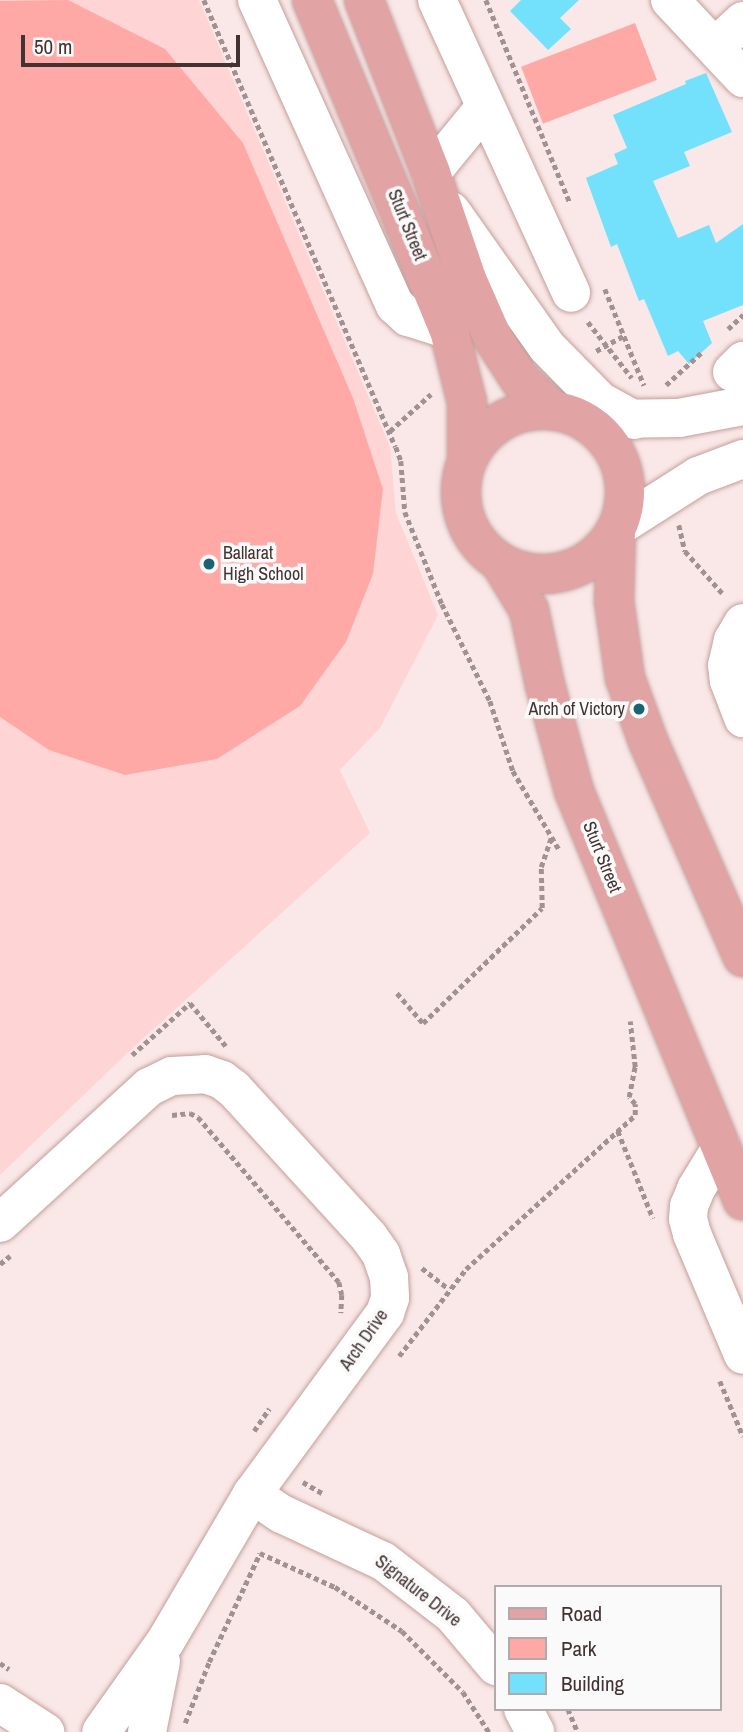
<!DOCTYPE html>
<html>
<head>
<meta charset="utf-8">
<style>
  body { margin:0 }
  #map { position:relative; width:743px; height:1732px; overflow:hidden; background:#f9e8e7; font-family:"Archivo Narrow",sans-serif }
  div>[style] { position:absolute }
  .built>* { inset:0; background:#fed5d4 }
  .green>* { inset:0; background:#ffa9a7; transform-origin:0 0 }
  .building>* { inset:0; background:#73e1fb }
  .path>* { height:4.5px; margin-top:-2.25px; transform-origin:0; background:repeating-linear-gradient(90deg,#a29190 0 5px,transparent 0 8.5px) }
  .roads { filter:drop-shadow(0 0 2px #c59e9c) drop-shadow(0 0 2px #c59e9c) }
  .minor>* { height:38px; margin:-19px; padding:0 19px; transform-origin:19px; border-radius:19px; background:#fff }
  .major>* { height:38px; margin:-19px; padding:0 19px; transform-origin:19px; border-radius:19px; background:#e2a3a4 }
  .major>.ring { margin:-19px; padding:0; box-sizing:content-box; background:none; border:38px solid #e2a3a4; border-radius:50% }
  .dots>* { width:19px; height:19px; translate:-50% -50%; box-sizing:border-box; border:4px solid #fafafa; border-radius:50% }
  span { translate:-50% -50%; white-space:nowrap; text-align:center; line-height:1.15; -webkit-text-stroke:7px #fafafa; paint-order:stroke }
  .street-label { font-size:18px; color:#423231 }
  .poi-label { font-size:18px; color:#423231 }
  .left { translate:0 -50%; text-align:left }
  .right { translate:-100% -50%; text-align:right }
  .legend { position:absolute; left:494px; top:1585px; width:228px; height:126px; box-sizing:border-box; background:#fafafa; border:2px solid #b0aaaa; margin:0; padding:9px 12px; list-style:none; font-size:21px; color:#423231 }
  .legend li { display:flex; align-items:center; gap:14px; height:35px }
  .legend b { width:35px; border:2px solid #b0aaaa }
  .scale { position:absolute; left:21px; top:35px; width:219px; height:32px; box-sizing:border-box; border:4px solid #423231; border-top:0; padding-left:9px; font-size:21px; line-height:24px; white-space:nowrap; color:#423231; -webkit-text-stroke:5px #fafafa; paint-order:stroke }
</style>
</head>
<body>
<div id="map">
  <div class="built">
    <div style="clip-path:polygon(0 0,199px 0,390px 447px,396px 513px,438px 615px,380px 728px,340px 770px,370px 833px,138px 1043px,0 1175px)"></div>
  </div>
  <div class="green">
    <div style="clip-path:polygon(68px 0,165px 49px,243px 143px,353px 398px,383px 489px,373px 574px,346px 642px,300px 706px,217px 759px,125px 775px,49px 750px,0 717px,0 1px)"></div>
    <div style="left:635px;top:23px;width:61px;height:122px;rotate:69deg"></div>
  </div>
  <div class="building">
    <div style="clip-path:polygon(521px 0,579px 0,560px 18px,571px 29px,548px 50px,510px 11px)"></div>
    <div style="clip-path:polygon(706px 73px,732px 132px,684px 152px,690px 166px,653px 181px,678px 238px,709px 225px,716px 243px,743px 224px,743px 305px,703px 321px,712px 343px,689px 364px,678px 351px,668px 356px,644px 299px,639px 301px,617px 244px,611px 247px,586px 178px,618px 164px,614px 154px,627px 148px,613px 115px,686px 84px,685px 81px)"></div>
  </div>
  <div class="path">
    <div style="left:204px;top:0;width:486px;rotate:66.8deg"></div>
    <div style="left:396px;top:447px;width:15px;rotate:70deg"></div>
    <div style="left:401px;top:461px;width:51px;rotate:85.5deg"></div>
    <div style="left:405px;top:512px;width:99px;rotate:68.1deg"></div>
    <div style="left:442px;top:604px;width:108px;rotate:63.7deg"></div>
    <div style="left:490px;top:701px;width:74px;rotate:71.8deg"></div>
    <div style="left:513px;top:771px;width:93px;rotate:59.6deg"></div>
    <div style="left:486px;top:0;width:220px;rotate:67.5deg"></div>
    <div style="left:605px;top:289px;width:104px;rotate:67.9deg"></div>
    <div style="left:588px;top:322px;width:71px;rotate:51.8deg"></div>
    <div style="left:728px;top:329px;width:21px;rotate:-43deg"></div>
    <div style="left:596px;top:351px;width:33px;rotate:-29deg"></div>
    <div style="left:666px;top:385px;width:50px;rotate:-42.6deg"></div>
    <div style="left:390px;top:431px;width:55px;rotate:-42.1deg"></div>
    <div style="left:679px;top:525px;width:27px;rotate:77deg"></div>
    <div style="left:685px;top:551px;width:59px;rotate:48.4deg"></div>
    <div style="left:397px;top:993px;width:40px;rotate:49deg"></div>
    <div style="left:423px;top:1023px;width:165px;rotate:-44deg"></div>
    <div style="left:542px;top:908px;width:41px;rotate:-91.4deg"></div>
    <div style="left:541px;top:867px;width:31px;rotate:-71deg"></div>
    <div style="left:132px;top:1055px;width:78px;rotate:-41.9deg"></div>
    <div style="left:190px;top:1003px;width:56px;rotate:50.1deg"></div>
    <div style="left:172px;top:1115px;width:18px;rotate:-6deg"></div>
    <div style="left:190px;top:1113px;width:9px;rotate:27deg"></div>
    <div style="left:198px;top:1117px;width:217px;rotate:49.5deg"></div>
    <div style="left:339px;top:1282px;width:13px;rotate:77deg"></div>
    <div style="left:342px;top:1295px;width:18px;rotate:93deg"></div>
    <div style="left:618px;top:1131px;width:94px;rotate:68.1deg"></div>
    <div style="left:0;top:1264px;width:13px;rotate:-39deg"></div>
    <div style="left:422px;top:1268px;width:34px;rotate:38deg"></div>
    <div style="left:399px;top:1356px;width:110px;rotate:-52.4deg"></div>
    <div style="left:466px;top:1269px;width:229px;rotate:-42.3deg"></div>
    <div style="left:635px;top:1115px;width:11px;rotate:-90deg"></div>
    <div style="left:635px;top:1104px;width:9px;rotate:-131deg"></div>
    <div style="left:629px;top:1097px;width:31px;rotate:-79deg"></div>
    <div style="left:635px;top:1067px;width:46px;rotate:-96.2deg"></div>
    <div style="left:720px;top:1381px;width:60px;rotate:67.3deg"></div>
    <div style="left:254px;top:1431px;width:27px;rotate:-56deg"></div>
    <div style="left:303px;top:1482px;width:24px;rotate:30deg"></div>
    <div style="left:0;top:1663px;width:11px;rotate:34deg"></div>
    <div style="left:568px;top:1709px;width:25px;rotate:67deg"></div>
    <div style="left:185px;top:1723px;width:66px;rotate:-68.5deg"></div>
    <div style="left:209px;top:1662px;width:120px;rotate:-64.9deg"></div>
    <div style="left:260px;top:1553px;width:82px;rotate:24.4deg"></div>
    <div style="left:335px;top:1587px;width:80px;rotate:33.3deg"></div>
    <div style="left:402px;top:1631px;width:86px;rotate:45deg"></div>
    <div style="left:463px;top:1692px;width:48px;rotate:57deg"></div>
  </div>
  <div class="roads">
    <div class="minor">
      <div style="left:257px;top:0;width:335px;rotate:65.7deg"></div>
      <div style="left:395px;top:305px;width:18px;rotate:43deg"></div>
      <div style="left:408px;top:317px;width:43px;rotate:17.6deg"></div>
      <div style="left:437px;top:0;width:322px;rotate:65.4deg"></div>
      <div style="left:670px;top:0;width:107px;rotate:46.9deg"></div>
      <div style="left:715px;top:47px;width:38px;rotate:-43deg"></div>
      <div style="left:431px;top:173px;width:85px;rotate:-50.7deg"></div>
      <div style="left:451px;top:211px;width:166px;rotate:54.8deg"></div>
      <div style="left:547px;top:347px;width:76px;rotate:45.5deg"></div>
      <div style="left:600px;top:401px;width:39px;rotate:29deg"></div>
      <div style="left:732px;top:372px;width:16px;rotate:-45deg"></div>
      <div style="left:608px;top:419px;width:71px;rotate:-0.8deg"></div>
      <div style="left:679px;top:418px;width:65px;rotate:-10.6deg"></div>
      <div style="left:618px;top:527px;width:95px;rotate:-32.5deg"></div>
      <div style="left:698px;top:476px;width:48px;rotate:-20.7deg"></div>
      <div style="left:743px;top:623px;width:20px;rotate:120deg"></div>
      <div style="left:733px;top:640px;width:26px;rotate:103deg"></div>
      <div style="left:727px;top:665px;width:16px;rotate:83deg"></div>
      <div style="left:729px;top:681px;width:40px;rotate:69deg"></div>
      <div style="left:721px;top:1148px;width:48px;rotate:121.4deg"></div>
      <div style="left:696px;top:1189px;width:18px;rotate:112deg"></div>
      <div style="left:689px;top:1206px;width:13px;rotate:94deg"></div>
      <div style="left:688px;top:1219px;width:16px;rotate:75deg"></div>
      <div style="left:692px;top:1234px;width:131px;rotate:67.1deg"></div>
      <div style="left:0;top:1223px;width:202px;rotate:-42.4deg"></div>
      <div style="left:149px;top:1087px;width:25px;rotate:-26deg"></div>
      <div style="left:172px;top:1076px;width:33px;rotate:-3deg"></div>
      <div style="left:205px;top:1074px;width:18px;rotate:19deg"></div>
      <div style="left:222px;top:1080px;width:15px;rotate:37deg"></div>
      <div style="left:234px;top:1089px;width:200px;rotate:47.6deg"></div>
      <div style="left:369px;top:1237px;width:21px;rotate:55deg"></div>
      <div style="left:381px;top:1254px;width:24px;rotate:71deg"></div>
      <div style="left:389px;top:1277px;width:21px;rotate:87deg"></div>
      <div style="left:390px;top:1298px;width:16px;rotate:108deg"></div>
      <div style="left:385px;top:1313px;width:225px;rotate:126.3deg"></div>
      <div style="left:252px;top:1494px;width:172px;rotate:120.4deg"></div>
      <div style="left:165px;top:1642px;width:110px;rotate:125.4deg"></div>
      <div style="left:252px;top:1494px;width:36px;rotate:34deg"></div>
      <div style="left:282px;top:1514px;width:111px;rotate:25deg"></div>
      <div style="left:383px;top:1561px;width:88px;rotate:37.6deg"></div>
      <div style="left:453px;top:1615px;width:67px;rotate:49.9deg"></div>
      <div style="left:0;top:1703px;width:54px;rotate:32.8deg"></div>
      <div style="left:523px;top:1709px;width:26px;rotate:62deg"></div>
      <div style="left:147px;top:1732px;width:72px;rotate:-78.8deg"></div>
    </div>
    <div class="major">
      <div style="left:312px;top:0;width:357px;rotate:67.5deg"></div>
      <div style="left:449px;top:330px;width:74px;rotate:76deg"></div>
      <div style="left:467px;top:402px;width:56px;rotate:90deg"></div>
      <div style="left:364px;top:0;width:186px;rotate:68.8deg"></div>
      <div style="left:431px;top:173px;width:112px;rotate:71.2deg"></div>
      <div style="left:467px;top:279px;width:64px;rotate:66.2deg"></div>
      <div style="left:493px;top:338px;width:50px;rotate:57.3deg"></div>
      <div style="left:520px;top:380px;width:44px;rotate:43.2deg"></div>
      <div class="ring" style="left:461px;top:410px;width:126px;height:126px"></div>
      <div style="left:616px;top:531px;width:70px;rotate:91.6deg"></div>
      <div style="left:614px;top:601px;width:78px;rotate:81.9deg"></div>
      <div style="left:625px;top:678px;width:67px;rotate:69.9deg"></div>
      <div style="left:648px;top:741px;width:236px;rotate:66.3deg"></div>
      <div style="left:500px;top:562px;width:56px;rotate:58.9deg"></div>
      <div style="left:529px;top:610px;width:77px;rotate:78deg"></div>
      <div style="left:545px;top:685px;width:110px;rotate:74.7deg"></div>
      <div style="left:574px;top:791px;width:443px;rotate:67.6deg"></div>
    </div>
  </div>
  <div class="dots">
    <div style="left:209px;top:564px;background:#1b6272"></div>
    <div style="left:639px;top:709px;background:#1b6272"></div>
  </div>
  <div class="street-label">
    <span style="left:407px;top:225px;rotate:68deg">Sturt Street</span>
    <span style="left:602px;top:857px;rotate:68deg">Sturt Street</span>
    <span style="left:364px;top:1340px;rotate:-55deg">Arch Drive</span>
    <span style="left:418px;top:1591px;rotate:38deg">Signature Drive</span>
  </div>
  <div class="poi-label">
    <span class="left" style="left:223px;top:564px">Ballarat<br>High School</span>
    <span class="right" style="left:625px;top:709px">Arch of Victory</span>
  </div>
  <ul class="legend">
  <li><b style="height:9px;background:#e2a3a4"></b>Road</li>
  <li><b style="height:19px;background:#ffa9a7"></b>Park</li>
  <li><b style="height:19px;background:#73e1fb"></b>Building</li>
  </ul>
  <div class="scale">50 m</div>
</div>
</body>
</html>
